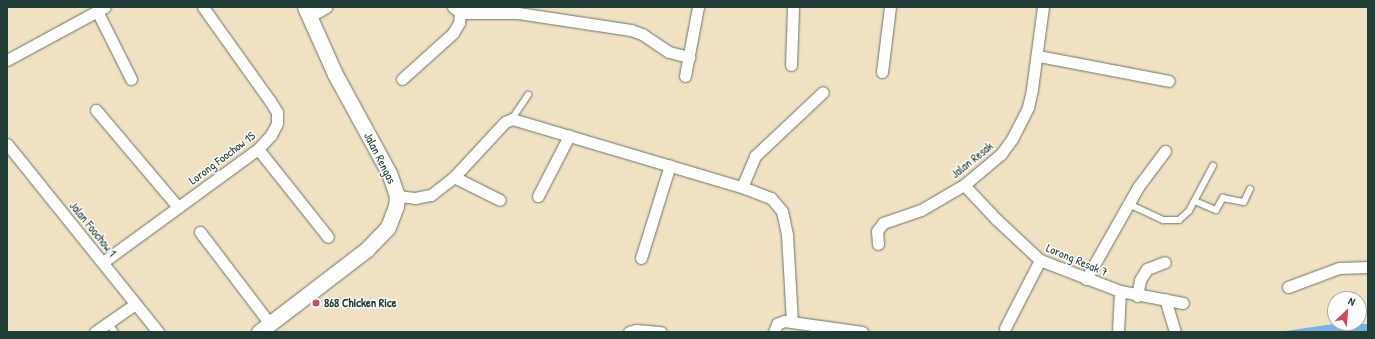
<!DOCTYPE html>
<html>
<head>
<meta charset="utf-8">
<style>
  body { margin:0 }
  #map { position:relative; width:1375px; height:339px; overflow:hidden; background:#f0e1c2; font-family:"Patrick Hand",sans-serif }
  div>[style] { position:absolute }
  .water>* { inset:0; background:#77b0e7 }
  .roads { filter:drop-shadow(0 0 1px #687666) drop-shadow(0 0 1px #687666) }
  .lane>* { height:5.5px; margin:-2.75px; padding:0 2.75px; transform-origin:2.75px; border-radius:2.75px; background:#fff }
  .street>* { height:11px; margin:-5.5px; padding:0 5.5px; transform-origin:5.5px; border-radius:5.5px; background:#fff }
  .secondary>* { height:15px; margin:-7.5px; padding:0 7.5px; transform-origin:7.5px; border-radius:7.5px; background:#fff }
  .dots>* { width:11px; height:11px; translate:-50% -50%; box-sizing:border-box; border:2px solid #fff; border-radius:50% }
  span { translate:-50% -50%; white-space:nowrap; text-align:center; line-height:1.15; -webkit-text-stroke:3px #fff; paint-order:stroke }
  .street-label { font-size:12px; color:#1f3d34 }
  .poi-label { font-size:12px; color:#1f3d34; font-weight:700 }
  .left { translate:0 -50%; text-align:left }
  .frame { position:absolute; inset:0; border:8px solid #1f3d34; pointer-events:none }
  .north { position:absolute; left:1327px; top:291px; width:40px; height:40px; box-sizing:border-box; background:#fff; border:1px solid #a5b1ae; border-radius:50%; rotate:26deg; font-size:11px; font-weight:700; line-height:16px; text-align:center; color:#1f3d34 }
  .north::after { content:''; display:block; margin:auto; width:14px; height:18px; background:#d1495b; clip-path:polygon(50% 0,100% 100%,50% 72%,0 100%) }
</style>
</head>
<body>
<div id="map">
  <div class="water">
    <div style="clip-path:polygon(1334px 324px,1368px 324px,1368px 332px,1278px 332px)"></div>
  </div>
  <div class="roads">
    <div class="lane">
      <div style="left:512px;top:119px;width:29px;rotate:-56deg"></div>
      <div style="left:1195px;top:201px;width:23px;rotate:23deg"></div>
      <div style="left:1216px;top:210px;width:14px;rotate:-60deg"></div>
      <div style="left:1223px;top:198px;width:21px;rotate:11deg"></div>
      <div style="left:1244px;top:202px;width:14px;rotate:-65deg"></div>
      <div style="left:1129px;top:204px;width:38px;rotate:25deg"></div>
      <div style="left:1164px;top:220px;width:15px"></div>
      <div style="left:1179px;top:220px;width:13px;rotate:-42deg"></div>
      <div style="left:1189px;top:211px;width:51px;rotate:-61.9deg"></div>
      <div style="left:109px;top:323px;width:11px;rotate:56deg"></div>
    </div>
    <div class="street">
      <div style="left:453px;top:7px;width:10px;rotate:37deg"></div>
      <div style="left:461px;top:13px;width:57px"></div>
      <div style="left:518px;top:13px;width:114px;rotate:8.6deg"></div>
      <div style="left:631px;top:30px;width:12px;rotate:20deg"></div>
      <div style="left:642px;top:34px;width:32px;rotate:34deg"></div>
      <div style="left:669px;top:52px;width:21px;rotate:14deg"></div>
      <div style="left:97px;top:11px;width:76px;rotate:63.4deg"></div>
      <div style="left:309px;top:17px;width:20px;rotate:-30deg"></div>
      <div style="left:1038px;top:56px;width:133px;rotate:10.8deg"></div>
      <div style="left:7px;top:60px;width:111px;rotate:-28.4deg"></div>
      <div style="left:791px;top:65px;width:58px;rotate:-88deg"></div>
      <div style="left:882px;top:72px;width:65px;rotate:-83deg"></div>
      <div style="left:685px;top:76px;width:70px;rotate:-79.3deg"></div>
      <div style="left:402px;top:79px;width:69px;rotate:-42deg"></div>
      <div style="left:453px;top:33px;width:12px;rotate:-59deg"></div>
      <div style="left:459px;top:23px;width:16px;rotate:-83deg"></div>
      <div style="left:96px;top:110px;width:127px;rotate:49.8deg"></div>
      <div style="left:7px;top:144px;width:241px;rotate:51.2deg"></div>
      <div style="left:258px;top:149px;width:112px;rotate:51.5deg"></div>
      <div style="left:454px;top:177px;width:51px;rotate:26.6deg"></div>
      <div style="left:964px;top:185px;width:47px;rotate:46.7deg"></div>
      <div style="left:996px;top:219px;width:60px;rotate:43deg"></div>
      <div style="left:1040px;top:260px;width:86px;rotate:21.2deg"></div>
      <div style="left:1120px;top:291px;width:64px;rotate:10.8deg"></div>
      <div style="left:742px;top:187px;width:34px;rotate:-67deg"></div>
      <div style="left:755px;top:156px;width:93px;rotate:-43.3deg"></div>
      <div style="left:397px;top:196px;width:18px;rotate:6deg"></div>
      <div style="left:415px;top:198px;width:16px;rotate:-11deg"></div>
      <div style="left:431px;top:195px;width:29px;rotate:-38deg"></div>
      <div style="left:454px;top:177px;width:75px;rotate:-47.2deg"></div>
      <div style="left:505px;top:122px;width:8px;rotate:-23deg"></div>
      <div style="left:512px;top:119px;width:240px;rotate:16.5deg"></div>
      <div style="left:742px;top:187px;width:31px;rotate:21deg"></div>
      <div style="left:771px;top:198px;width:17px;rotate:50deg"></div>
      <div style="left:782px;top:211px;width:25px;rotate:78deg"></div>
      <div style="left:787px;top:235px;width:87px;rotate:86.7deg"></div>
      <div style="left:538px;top:196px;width:68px;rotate:-62.7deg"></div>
      <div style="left:200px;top:232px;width:116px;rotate:52.7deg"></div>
      <div style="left:878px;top:244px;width:13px;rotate:-94deg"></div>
      <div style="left:877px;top:231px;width:10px;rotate:-53deg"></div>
      <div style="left:883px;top:223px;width:40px;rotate:-18.9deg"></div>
      <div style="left:921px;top:210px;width:50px;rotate:-30.2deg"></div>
      <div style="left:964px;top:185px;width:48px;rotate:-40deg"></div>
      <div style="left:1001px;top:154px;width:19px;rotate:-54deg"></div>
      <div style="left:1012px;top:139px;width:36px;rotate:-63deg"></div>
      <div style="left:1028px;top:107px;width:18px;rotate:-77deg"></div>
      <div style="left:1032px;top:89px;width:83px;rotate:-82.4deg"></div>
      <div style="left:641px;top:258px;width:97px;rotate:-72.7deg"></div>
      <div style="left:103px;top:262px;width:192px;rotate:-36.1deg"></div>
      <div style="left:258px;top:149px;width:19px;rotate:-47deg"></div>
      <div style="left:271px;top:135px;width:13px;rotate:-63deg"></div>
      <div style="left:277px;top:123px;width:11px;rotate:-90deg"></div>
      <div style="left:277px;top:112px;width:13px;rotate:-122deg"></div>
      <div style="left:270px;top:101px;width:115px;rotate:-125.5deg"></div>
      <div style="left:1086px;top:279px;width:106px;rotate:-60.5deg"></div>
      <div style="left:1138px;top:187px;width:45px;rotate:-53.1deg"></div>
      <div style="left:1288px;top:287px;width:54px;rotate:-20.4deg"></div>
      <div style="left:1339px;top:268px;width:29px;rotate:-2deg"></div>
      <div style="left:1137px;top:296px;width:16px;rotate:-79deg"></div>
      <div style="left:1140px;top:280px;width:13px;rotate:-58deg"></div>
      <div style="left:1147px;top:269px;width:19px;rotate:-21deg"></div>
      <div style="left:1165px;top:299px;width:34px;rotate:73deg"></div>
      <div style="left:1005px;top:328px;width:76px;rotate:-62.8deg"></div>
      <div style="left:95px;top:332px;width:49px;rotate:-35deg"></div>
      <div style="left:629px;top:332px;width:7px;rotate:-16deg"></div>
      <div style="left:636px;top:330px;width:25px;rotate:5deg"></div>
      <div style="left:774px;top:332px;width:9px;rotate:-69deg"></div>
      <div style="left:777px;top:324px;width:8px;rotate:-23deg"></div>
      <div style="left:784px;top:321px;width:79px;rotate:8deg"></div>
      <div style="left:1118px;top:332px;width:41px;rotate:-87.2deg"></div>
    </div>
    <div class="secondary">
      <div style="left:259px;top:332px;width:136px;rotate:-37.5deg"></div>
      <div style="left:367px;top:249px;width:30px;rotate:-46deg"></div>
      <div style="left:388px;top:227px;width:22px;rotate:-69deg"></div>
      <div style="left:396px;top:206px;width:10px;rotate:-84deg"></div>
      <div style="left:397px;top:196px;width:24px;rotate:-109deg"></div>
      <div style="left:389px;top:173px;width:113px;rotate:-118.6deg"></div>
      <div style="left:335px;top:74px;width:73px;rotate:-114.1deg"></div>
    </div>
  </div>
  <div class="dots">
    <div style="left:316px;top:303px;background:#d1495b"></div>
  </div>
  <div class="street-label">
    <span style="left:222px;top:158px;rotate:-37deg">Lorong Foochow 1S</span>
    <span style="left:380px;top:158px;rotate:63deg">Jalan Rengas</span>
    <span style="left:972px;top:160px;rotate:-39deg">Jalan Resak</span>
    <span style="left:93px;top:229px;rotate:51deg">Jalan Foochow 1</span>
    <span style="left:1077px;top:260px;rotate:23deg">Lorong Resak 7</span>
  </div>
  <div class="poi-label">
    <span class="left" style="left:324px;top:303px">868 Chicken Rice</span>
  </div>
  <div class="frame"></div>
  <div class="north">N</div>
</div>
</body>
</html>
